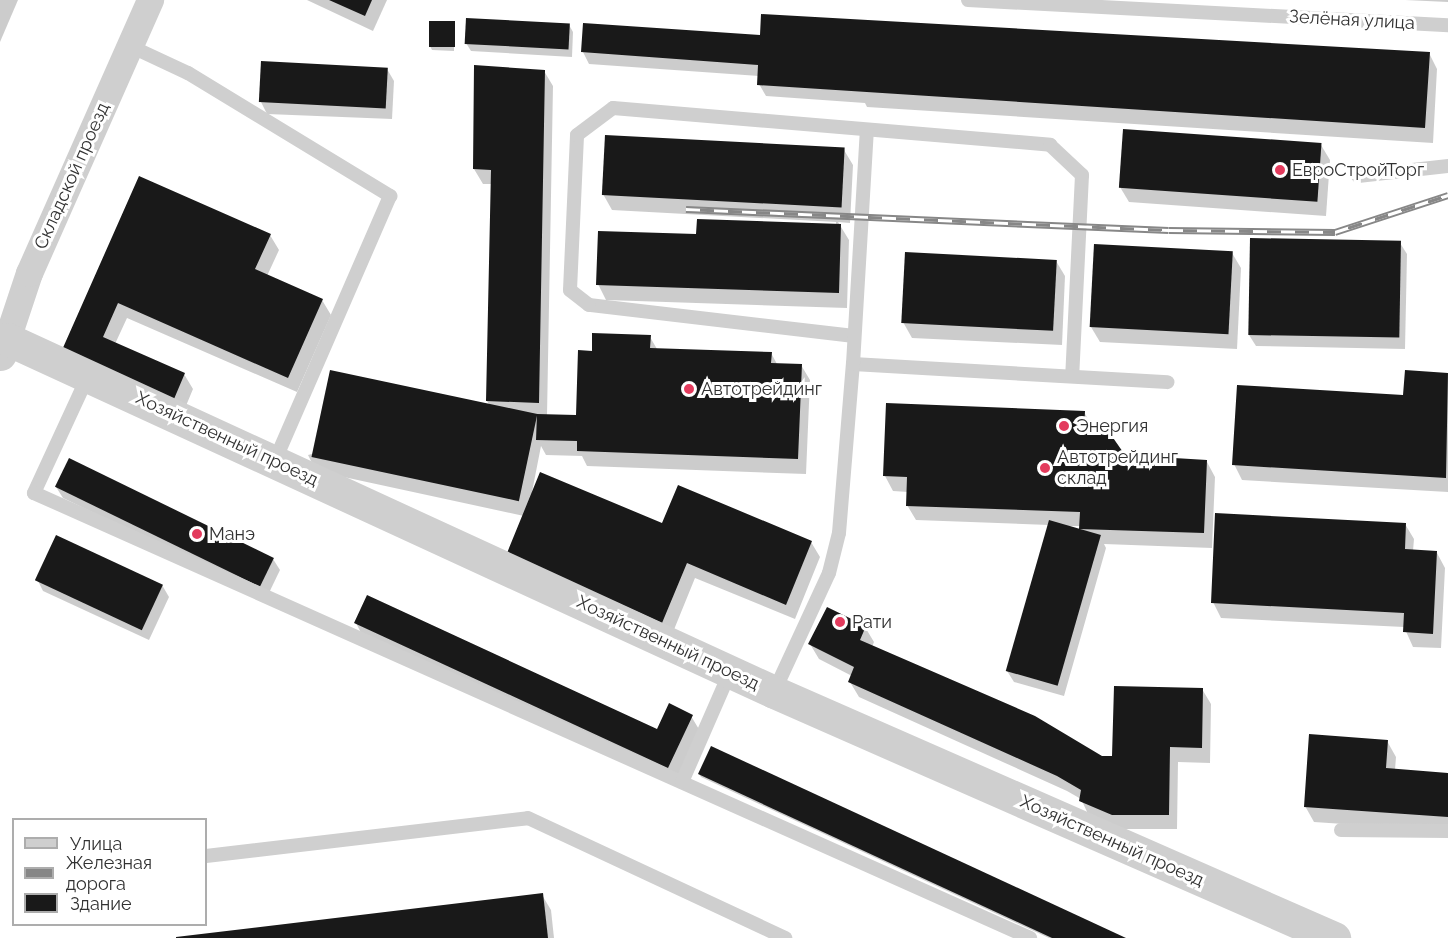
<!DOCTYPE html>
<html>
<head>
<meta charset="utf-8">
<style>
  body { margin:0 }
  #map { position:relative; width:1448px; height:938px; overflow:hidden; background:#fff; font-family:Raleway,sans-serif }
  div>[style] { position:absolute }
  .shadow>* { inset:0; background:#0003 }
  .building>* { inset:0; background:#191919; transform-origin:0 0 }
  .service>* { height:14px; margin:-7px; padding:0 7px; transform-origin:7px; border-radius:7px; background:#cfcfcf }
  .minor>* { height:27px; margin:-13.5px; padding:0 13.5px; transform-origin:13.5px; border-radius:13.5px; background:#cfcfcf }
  .tertiary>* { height:33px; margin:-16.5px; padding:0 16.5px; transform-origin:16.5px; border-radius:16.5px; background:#cfcfcf }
  .rail>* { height:7px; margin-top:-3.5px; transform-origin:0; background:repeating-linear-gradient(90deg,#fff 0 14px,#878787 0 28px); box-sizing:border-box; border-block:2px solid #878787 }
  .dots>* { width:16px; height:16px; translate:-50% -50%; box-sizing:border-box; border:3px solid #fff; border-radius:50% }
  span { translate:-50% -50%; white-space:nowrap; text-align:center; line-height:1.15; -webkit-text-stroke:6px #fff; paint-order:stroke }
  .street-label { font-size:18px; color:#323232 }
  .poi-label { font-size:18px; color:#323232 }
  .left { translate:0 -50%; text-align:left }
  .legend { position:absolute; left:12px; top:818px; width:195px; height:108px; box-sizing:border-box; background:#fff; border:2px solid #adadad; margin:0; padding:8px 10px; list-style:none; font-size:18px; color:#323232 }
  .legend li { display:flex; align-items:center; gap:12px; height:30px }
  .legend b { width:30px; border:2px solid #adadad }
</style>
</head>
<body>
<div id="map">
  <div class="shadow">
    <div style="clip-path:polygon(0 0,18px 0,0 42px)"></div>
    <div style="clip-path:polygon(307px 0,387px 0,373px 31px)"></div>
    <div style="clip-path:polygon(1405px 0,1448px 0,1448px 2px)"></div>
    <div style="clip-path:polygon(454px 23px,454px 51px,432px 50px,430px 46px)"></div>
    <div style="clip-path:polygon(569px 25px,573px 32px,572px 57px,471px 51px,466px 43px)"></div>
    <div style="clip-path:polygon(762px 37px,1429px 53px,1437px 69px,1433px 143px,867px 107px,865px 103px,766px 96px,759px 84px,759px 76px,589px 64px,583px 52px)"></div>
    <div style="clip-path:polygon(387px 69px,394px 81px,392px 119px,267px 114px,261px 102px)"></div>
    <div style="clip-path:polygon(544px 71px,553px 86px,547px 416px,577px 417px,593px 352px,650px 337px,657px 349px,771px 353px,777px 364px,801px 365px,810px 380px,806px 474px,587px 466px,582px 456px,546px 455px,541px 446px,532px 492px,663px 525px,811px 542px,820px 557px,795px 619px,695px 578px,671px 637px,524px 516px,316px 471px,308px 455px,490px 406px,487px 401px,492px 184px,483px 184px,474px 169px)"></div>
    <div style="clip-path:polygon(1321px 145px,1330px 160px,1326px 216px,1129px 202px,1120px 187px)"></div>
    <div style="clip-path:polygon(844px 150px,853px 165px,850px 223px,838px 222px,849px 240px,847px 308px,606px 300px,598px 284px,698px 236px,836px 225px,836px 222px,612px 210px,603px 194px)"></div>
    <div style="clip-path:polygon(140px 178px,270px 235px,279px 250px,267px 276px,322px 300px,331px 315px,297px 392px,127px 318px,115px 344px,184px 374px,193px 389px,183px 413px,73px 365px)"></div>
    <div style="clip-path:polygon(1400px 243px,1407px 254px,1405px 349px,1256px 346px,1249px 335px)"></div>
    <div style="clip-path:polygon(1232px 253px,1241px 268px,1237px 349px,1100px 342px,1091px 327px)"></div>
    <div style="clip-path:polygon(1056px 261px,1065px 276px,1062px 345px,912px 338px,903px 322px)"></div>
    <div style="clip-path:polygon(1406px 372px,1448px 374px,1448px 492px,1242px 480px,1234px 464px,1405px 397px)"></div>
    <div style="clip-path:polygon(evenodd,1084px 412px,1093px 428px,1093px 433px,1124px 456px,1207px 462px,1215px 477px,1212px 548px,1104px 544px,1106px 548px,1064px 696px,1014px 682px,1007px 671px,1049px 525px,916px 520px,907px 505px,908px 492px,893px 491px,885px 476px,1084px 412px,1069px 526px,1081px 526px,1081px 531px,1069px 526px)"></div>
    <div style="clip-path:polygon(56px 487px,273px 559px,280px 570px,267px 597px,63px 498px)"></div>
    <div style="clip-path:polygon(1405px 524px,1414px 539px,1413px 551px,1437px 553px,1445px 568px,1441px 648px,1413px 647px,1404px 627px,1221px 618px,1213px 602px)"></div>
    <div style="clip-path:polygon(37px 579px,162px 585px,169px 597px,149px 640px,43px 591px)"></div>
    <div style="clip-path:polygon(356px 623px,658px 731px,691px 716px,700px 731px,676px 783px,364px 639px)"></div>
    <div style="clip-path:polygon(865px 627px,874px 642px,872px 647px,1102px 758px,1113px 757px,1202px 689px,1211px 704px,1210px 763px,1178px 762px,1177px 829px,1122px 829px,1089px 816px,1081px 799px,1067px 791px,859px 697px,850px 682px,852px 676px,819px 659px,810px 644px)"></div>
    <div style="clip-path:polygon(1387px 741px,1396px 757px,1395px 770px,1448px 774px,1448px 831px,1314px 822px,1305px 806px)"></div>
    <div style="clip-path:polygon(699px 774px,1122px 938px,1049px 938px,701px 777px)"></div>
    <div style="clip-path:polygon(542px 895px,551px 910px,554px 938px,176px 938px)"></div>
  </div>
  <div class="building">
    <div style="clip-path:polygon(329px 0,372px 0,365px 16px)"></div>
    <div style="clip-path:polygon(761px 14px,1430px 52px,1425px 128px,757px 85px,758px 65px,581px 52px,583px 23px,760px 35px)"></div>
    <div style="left:466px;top:18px;width:104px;height:26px;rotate:3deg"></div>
    <div style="left:429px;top:21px;width:26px;height:26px"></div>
    <div style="left:261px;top:61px;width:127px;height:41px;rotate:3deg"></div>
    <div style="clip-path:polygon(474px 65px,545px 70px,539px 403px,486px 401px,491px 170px,473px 169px)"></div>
    <div style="left:1123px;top:129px;width:199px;height:59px;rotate:4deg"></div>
    <div style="left:605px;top:135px;width:240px;height:60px;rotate:3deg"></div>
    <div style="clip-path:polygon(139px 176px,271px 234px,255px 269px,323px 299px,288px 378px,118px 303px,103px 337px,185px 373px,174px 399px,62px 350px)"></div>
    <div style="clip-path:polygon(697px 219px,841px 224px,839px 293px,596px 285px,598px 231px,696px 234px)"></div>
    <div style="left:1250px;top:238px;width:151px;height:97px;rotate:1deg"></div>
    <div style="left:1094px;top:244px;width:139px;height:83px;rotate:3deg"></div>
    <div style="left:905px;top:252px;width:152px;height:71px;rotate:3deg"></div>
    <div style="clip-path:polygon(592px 333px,651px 335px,650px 348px,772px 352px,771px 363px,802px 364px,798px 459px,577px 451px,577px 441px,536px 440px,537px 414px,576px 415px,578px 350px,592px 351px)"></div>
    <div style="left:330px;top:370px;width:212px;height:89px;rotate:12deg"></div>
    <div style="clip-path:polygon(1405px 370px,1448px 373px,1446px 478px,1232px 465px,1237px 385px,1403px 395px)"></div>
    <div style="clip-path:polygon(886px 403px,1085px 411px,1084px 431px,1109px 432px,1125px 455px,1207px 460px,1204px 533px,1079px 529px,1080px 512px,906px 506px,907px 477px,883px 476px)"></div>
    <div style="left:69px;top:458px;width:228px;height:32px;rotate:26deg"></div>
    <div style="clip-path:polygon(540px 472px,662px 523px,678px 485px,812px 541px,786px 605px,687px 563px,662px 623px,507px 553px)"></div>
    <div style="clip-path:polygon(1215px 513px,1406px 523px,1405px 549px,1437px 551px,1433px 634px,1403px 632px,1404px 613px,1211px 603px)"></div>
    <div style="left:1049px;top:520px;width:54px;height:157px;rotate:16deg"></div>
    <div style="left:56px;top:535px;width:118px;height:50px;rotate:25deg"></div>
    <div style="clip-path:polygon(367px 595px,657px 729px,669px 703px,693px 715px,668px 768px,354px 623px)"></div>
    <div style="clip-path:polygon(827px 607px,866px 626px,860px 640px,1035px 716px,1102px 756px,1112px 756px,1114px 686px,1203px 688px,1202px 748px,1170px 747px,1169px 815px,1112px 815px,1079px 801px,1081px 790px,1057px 776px,848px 682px,854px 667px,808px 644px)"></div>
    <div style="clip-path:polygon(1309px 734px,1388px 740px,1386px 768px,1448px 773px,1448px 817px,1304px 807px)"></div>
    <div style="clip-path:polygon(711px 746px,1126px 938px,1052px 938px,698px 774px)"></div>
    <div style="clip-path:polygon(543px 893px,548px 938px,176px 938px,176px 937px)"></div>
  </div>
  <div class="service">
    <div style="left:968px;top:0;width:481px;rotate:3deg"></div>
    <div style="left:130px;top:46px;width:64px;rotate:25deg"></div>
    <div style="left:188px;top:73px;width:237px;rotate:31.3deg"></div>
    <div style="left:390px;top:196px;width:289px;rotate:113.5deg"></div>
    <div style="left:1358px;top:176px;width:91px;rotate:-6.3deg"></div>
    <div style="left:854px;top:336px;width:267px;rotate:-173.3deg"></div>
    <div style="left:589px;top:305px;width:24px;rotate:-142deg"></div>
    <div style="left:570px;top:290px;width:155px;rotate:-87.4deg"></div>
    <div style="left:577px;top:135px;width:45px;rotate:-36.9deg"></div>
    <div style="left:613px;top:108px;width:439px;rotate:4.8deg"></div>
    <div style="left:1050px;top:145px;width:44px;rotate:43.2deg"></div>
    <div style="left:1082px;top:175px;width:201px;rotate:92.8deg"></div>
    <div style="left:853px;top:364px;width:315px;rotate:3.3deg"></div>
    <div style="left:88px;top:376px;width:129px;rotate:114.8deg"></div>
    <div style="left:34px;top:493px;width:1091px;rotate:24.07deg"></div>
    <div style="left:774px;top:692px;width:131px;rotate:-65.2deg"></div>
    <div style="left:829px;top:573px;width:41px;rotate:-76deg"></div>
    <div style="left:839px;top:533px;width:170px;rotate:-85.3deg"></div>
    <div style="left:853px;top:364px;width:234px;rotate:-86.6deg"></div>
    <div style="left:682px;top:782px;width:120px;rotate:-66.4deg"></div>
    <div style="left:1341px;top:830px;width:107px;rotate:0.5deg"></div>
    <div style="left:206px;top:856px;width:324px;rotate:-6.7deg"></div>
    <div style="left:528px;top:818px;width:284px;rotate:25deg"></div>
  </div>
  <div class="minor">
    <div style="left:7px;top:339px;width:70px;rotate:-71.6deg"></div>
    <div style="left:29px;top:273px;width:299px;rotate:-66.1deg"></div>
  </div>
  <div class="tertiary">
    <div style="left:0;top:354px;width:17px;rotate:-65deg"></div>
    <div style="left:7px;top:339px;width:844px;rotate:24.71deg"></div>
    <div style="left:774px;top:692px;width:612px;rotate:23.72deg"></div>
  </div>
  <div class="rail">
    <div style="left:686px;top:209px;width:483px;rotate:2.5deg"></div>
    <div style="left:1169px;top:230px;width:166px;rotate:0.7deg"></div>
    <div style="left:1335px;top:232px;width:119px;rotate:-18.1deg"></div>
  </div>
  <div class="dots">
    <div style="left:1280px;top:170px;background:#e33b5d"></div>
    <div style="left:689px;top:389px;background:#e33b5d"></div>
    <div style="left:1064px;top:426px;background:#e33b5d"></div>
    <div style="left:1045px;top:468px;background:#e33b5d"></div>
    <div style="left:197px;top:534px;background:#e33b5d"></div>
    <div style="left:840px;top:622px;background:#e33b5d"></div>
  </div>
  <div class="street-label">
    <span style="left:1352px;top:20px;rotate:3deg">Зелёная улица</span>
    <span style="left:72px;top:176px;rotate:-66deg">Складской проезд</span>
    <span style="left:227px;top:439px;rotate:25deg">Хозяйственный проезд</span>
    <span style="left:668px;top:643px;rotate:25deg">Хозяйственный проезд</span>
    <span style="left:1112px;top:841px;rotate:24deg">Хозяйственный проезд</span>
  </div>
  <div class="poi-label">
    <span class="left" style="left:1292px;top:170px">ЕвроСтройТорг</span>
    <span class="left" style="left:701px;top:389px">Автотрейдинг</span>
    <span class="left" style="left:1076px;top:426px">Энергия</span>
    <span class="left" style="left:1057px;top:468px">Автотрейдинг<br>склад</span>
    <span class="left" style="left:209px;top:534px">Манэ</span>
    <span class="left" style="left:852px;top:622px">Рати</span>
  </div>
  <ul class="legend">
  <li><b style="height:8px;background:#cfcfcf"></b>Улица</li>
  <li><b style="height:8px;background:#878787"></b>Железная дорога</li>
  <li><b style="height:16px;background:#191919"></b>Здание</li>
  </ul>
</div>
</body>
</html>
